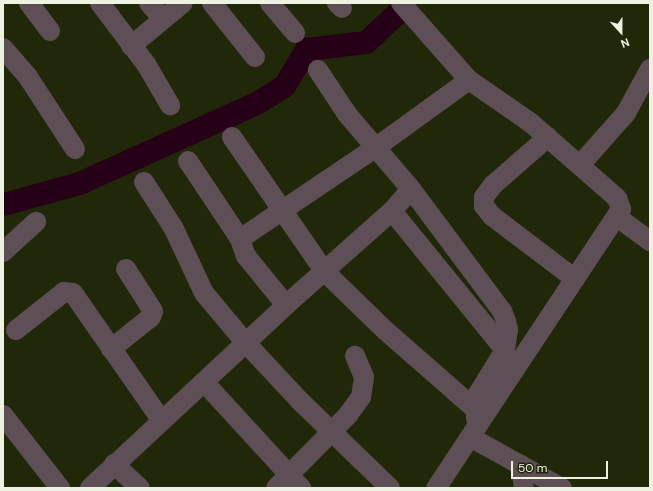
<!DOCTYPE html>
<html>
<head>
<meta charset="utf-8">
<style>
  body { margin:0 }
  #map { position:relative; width:653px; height:491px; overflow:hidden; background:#21280a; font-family:"DM Sans",sans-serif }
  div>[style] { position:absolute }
  .river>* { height:23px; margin:-11.5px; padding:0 11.5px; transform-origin:11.5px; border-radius:11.5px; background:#260016 }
  .minor>* { height:20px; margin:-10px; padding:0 10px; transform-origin:10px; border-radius:10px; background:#5e4f56 }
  span { translate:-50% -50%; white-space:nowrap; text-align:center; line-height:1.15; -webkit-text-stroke:3.5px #21280a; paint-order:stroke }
  .frame { position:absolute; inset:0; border:4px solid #eef3e1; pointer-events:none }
  .north { position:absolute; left:601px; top:12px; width:40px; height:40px; -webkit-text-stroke:3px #21280a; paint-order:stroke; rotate:159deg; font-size:11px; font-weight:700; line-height:16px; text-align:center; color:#eef3e1 }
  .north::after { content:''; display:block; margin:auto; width:14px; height:18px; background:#eef3e1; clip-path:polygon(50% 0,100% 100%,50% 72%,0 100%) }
  .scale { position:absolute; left:511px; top:461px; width:97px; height:18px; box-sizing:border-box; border:2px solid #eef3e1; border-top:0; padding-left:5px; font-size:12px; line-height:14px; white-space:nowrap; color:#eef3e1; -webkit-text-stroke:3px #21280a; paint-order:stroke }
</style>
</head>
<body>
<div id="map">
  <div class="river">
    <div style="left:3px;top:204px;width:79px;rotate:-15.4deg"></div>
    <div style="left:79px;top:183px;width:196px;rotate:-24.3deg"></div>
    <div style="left:258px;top:102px;width:31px;rotate:-32deg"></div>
    <div style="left:284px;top:86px;width:43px;rotate:-59.3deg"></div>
    <div style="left:306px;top:49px;width:60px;rotate:-6.7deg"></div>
    <div style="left:366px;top:42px;width:45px;rotate:-43.2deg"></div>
  </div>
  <div class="minor">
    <div style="left:29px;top:3px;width:35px;rotate:53deg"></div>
    <div style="left:100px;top:3px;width:76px;rotate:53deg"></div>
    <div style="left:146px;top:64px;width:48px;rotate:59.7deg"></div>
    <div style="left:149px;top:3px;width:21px;rotate:49deg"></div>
    <div style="left:212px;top:3px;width:69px;rotate:51.5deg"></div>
    <div style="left:270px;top:3px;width:39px;rotate:50deg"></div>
    <div style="left:337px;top:3px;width:7px;rotate:45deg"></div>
    <div style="left:401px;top:3px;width:103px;rotate:48.6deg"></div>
    <div style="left:469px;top:80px;width:75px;rotate:34.7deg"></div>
    <div style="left:531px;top:123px;width:114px;rotate:41.1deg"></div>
    <div style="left:617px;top:198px;width:12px;rotate:70deg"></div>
    <div style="left:621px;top:209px;width:335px;rotate:123.5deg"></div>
    <div style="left:131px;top:46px;width:67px;rotate:-39.6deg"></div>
    <div style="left:3px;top:48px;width:38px;rotate:49deg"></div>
    <div style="left:28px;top:77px;width:86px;rotate:56.9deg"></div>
    <div style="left:232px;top:137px;width:163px;rotate:55.5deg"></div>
    <div style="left:324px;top:271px;width:86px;rotate:44.1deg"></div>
    <div style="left:386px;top:331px;width:118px;rotate:41.2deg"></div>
    <div style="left:548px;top:137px;width:73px;rotate:138.9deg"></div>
    <div style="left:493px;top:185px;width:15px;rotate:127deg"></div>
    <div style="left:484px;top:197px;width:9px;rotate:90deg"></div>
    <div style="left:484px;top:206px;width:13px;rotate:51deg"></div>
    <div style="left:492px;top:216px;width:104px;rotate:37.2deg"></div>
    <div style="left:188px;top:161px;width:94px;rotate:56.3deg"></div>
    <div style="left:240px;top:239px;width:18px;rotate:71deg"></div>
    <div style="left:246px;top:256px;width:63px;rotate:50.8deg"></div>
    <div style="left:580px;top:165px;width:69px;rotate:-48.5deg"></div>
    <div style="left:626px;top:113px;width:50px;rotate:-61.4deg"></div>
    <div style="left:144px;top:182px;width:56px;rotate:57.4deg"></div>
    <div style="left:174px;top:229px;width:71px;rotate:64.9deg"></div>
    <div style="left:204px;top:293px;width:64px;rotate:50.1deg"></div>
    <div style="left:245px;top:342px;width:81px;rotate:47deg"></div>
    <div style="left:300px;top:401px;width:125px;rotate:44deg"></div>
    <div style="left:411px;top:189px;width:152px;rotate:53.3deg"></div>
    <div style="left:502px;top:311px;width:11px;rotate:68deg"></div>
    <div style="left:506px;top:321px;width:9px;rotate:77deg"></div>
    <div style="left:508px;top:330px;width:20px;rotate:99deg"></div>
    <div style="left:505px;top:350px;width:55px;rotate:121.7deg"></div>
    <div style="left:476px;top:397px;width:22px;rotate:90deg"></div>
    <div style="left:392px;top:211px;width:179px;rotate:50.9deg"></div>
    <div style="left:617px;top:217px;width:41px;rotate:36deg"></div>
    <div style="left:240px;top:239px;width:163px;rotate:-34deg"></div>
    <div style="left:375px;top:148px;width:116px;rotate:-35.9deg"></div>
    <div style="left:3px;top:252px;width:45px;rotate:-42.3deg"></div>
    <div style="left:16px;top:330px;width:61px;rotate:-38.4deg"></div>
    <div style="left:64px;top:292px;width:9px;rotate:6deg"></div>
    <div style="left:73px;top:293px;width:156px;rotate:55.2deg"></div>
    <div style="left:111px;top:349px;width:51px;rotate:-38.7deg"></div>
    <div style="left:151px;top:317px;width:6px;rotate:-72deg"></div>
    <div style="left:153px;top:311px;width:50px;rotate:-122.7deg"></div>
    <div style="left:204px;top:382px;width:144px;rotate:47.5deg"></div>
    <div style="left:3px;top:415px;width:93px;rotate:52deg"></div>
    <div style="left:470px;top:437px;width:105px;rotate:29deg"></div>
    <div style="left:114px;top:464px;width:35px;rotate:43deg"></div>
    <div style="left:521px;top:465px;width:23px;rotate:83deg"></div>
    <div style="left:90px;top:488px;width:268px;rotate:-43deg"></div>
    <div style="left:286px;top:305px;width:142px;rotate:-41.6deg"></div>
    <div style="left:392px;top:211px;width:29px;rotate:-49deg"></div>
    <div style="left:411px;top:189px;width:99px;rotate:-130.5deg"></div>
    <div style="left:347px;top:114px;width:53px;rotate:-123.4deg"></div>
    <div style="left:276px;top:488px;width:103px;rotate:-45.4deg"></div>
    <div style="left:348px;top:415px;width:22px;rotate:-54deg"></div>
    <div style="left:361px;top:397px;width:20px;rotate:-81deg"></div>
    <div style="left:364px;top:377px;width:23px;rotate:-113deg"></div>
  </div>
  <div class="frame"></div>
  <div class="north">N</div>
  <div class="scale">50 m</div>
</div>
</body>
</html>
